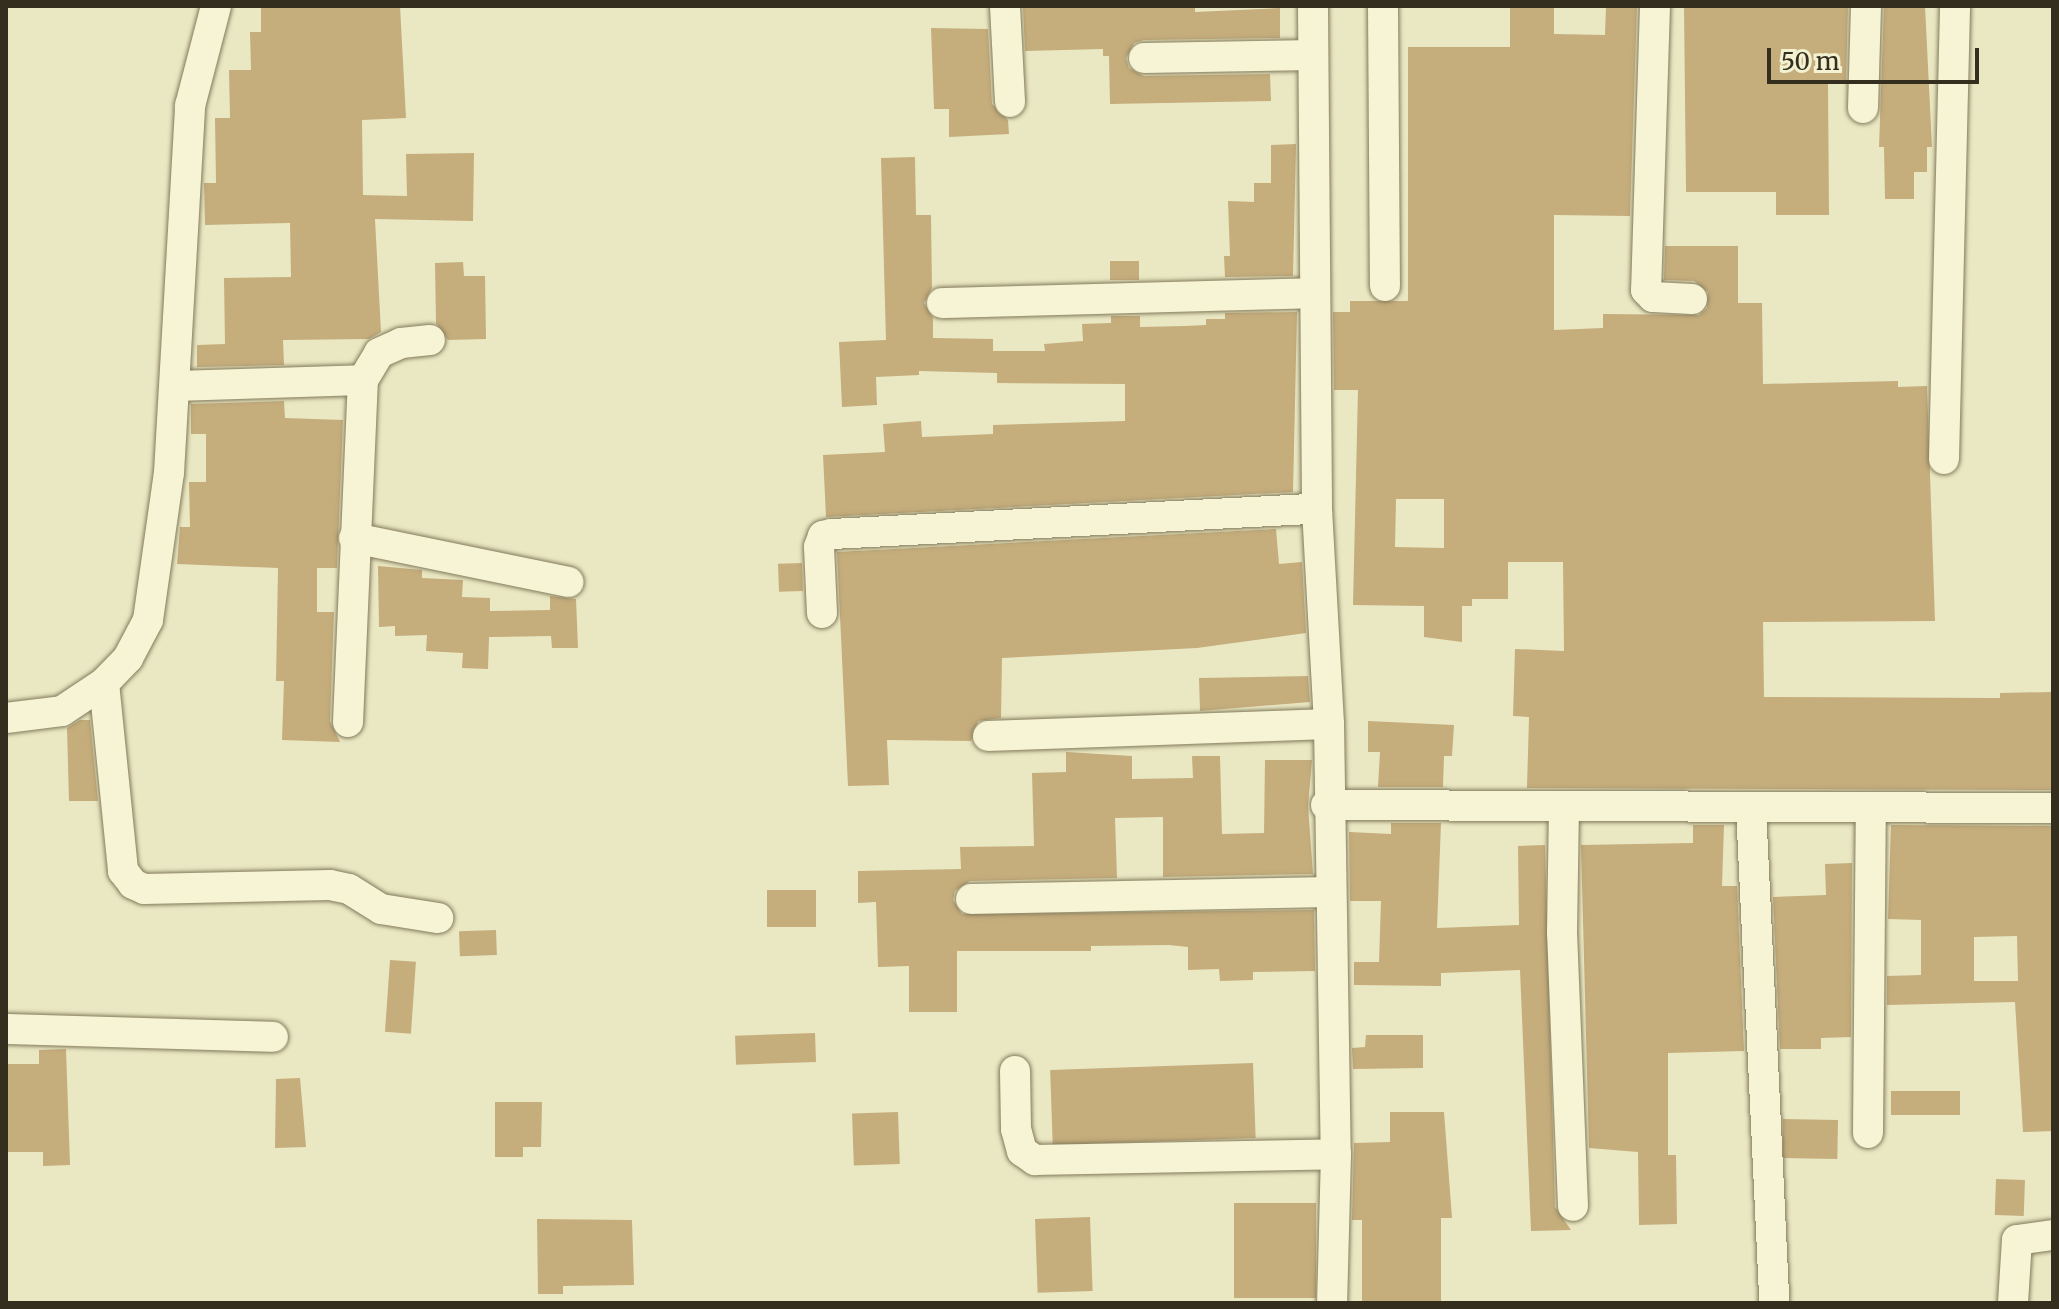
<!DOCTYPE html>
<html>
<head>
<meta charset="utf-8">
<style>
  body { margin:0 }
  #map { position:relative; width:2059px; height:1309px; overflow:hidden; background:#eae8c3; font-family:Merriweather,serif }
  div>[style] { position:absolute }
  .building>* { inset:0; background:#c5ad7c; transform-origin:0 0 }
  .roads { filter:drop-shadow(0 0 2px #837a5b) drop-shadow(0 0 2px #837a5b) }
  .minor>* { height:30px; margin:-15px; padding:0 15px; transform-origin:15px; border-radius:15px; background:#f6f4d5 }
  span { translate:-50% -50%; white-space:nowrap; text-align:center; line-height:1.15; -webkit-text-stroke:8px #f2f1d2; paint-order:stroke }
  .frame { position:absolute; inset:0; border:8px solid #342e1e; pointer-events:none }
  .scale { position:absolute; left:1767px; top:48px; width:212px; height:36px; box-sizing:border-box; border:4px solid #342e1e; border-top:0; padding-left:10px; font-size:24px; line-height:28px; white-space:nowrap; color:#342e1e; -webkit-text-stroke:6px #f2f1d2; paint-order:stroke }
</style>
</head>
<body>
<div id="map">
  <div class="building">
    <div style="clip-path:polygon(261px 6px,400px 6px,406px 118px,362px 120px,363px 195px,407px 196px,406px 154px,474px 153px,473px 221px,375px 219px,381px 332px,369px 339px,283px 340px,284px 365px,197px 367px,197px 345px,225px 344px,224px 278px,291px 277px,290px 223px,205px 225px,204px 183px,216px 183px,215px 118px,230px 118px,229px 70px,251px 70px,250px 32px,261px 32px)"></div>
    <div style="clip-path:polygon(1023px 6px,1195px 6px,1195px 12px,1280px 8px,1280px 38px,1144px 40px,1134px 43px,1126px 58px,1129px 68px,1144px 76px,1270px 74px,1271px 101px,1110px 104px,1109px 56px,1103px 56px,1103px 49px,1025px 51px)"></div>
    <div style="clip-path:polygon(evenodd,1510px 6px,1554px 6px,1554px 34px,1605px 35px,1606px 6px,1637px 6px,1630px 216px,1554px 215px,1554px 330px,1603px 328px,1603px 314px,1699px 315px,1707px 308px,1708px 292px,1694px 281px,1664px 280px,1665px 246px,1738px 246px,1738px 303px,1762px 303px,1763px 384px,1898px 381px,1898px 387px,1927px 386px,1935px 621px,1763px 622px,1764px 697px,2000px 698px,2000px 693px,2053px 692px,2053px 790px,1527px 788px,1529px 717px,1513px 716px,1515px 649px,1564px 651px,1563px 562px,1508px 562px,1508px 599px,1472px 599px,1472px 606px,1462px 606px,1462px 642px,1424px 637px,1424px 606px,1353px 605px,1358px 390px,1334px 390px,1333px 312px,1350px 312px,1350px 301px,1408px 301px,1408px 47px,1510px 47px,1510px 6px,1396px 499px,1444px 499px,1444px 548px,1395px 547px,1396px 499px)"></div>
    <div style="clip-path:polygon(1684px 6px,1848px 6px,1846px 82px,1828px 82px,1829px 215px,1776px 215px,1776px 192px,1686px 192px)"></div>
    <div style="clip-path:polygon(1884px 6px,1925px 6px,1932px 147px,1927px 147px,1927px 172px,1914px 172px,1914px 199px,1885px 199px,1884px 147px,1879px 147px)"></div>
    <div style="clip-path:polygon(931px 28px,988px 29px,992px 104px,1008px 120px,1009px 134px,949px 137px,949px 109px,934px 109px)"></div>
    <div style="clip-path:polygon(1296px 144px,1293px 276px,1225px 277px,1224px 256px,1230px 256px,1228px 201px,1254px 202px,1254px 183px,1271px 183px,1271px 145px)"></div>
    <div style="clip-path:polygon(915px 157px,916px 215px,931px 215px,932px 288px,924px 303px,933px 318px,933px 338px,993px 339px,993px 351px,1045px 351px,1044px 344px,1083px 341px,1082px 324px,1111px 323px,1111px 316px,1140px 316px,1140px 327px,1185px 326px,1206px 325px,1206px 319px,1225px 319px,1225px 313px,1297px 312px,1293px 492px,826px 517px,823px 455px,885px 452px,883px 424px,921px 421px,922px 437px,993px 434px,993px 425px,1125px 421px,1125px 384px,997px 383px,997px 373px,919px 371px,919px 375px,876px 377px,877px 405px,842px 407px,839px 342px,886px 340px,881px 158px)"></div>
    <div style="left:1110px;top:261px;width:29px;height:19px"></div>
    <div style="clip-path:polygon(463px 262px,464px 276px,485px 276px,486px 339px,448px 340px,436px 323px,435px 263px)"></div>
    <div style="clip-path:polygon(284px 401px,285px 418px,343px 420px,337px 568px,317px 568px,317px 612px,334px 612px,330px 721px,340px 742px,282px 740px,284px 681px,276px 681px,278px 568px,177px 564px,180px 527px,190px 527px,189px 482px,206px 482px,206px 434px,191px 434px,191px 404px)"></div>
    <div style="clip-path:polygon(1276px 529px,1279px 564px,1302px 562px,1306px 633px,1197px 648px,1002px 658px,1001px 718px,978px 721px,971px 741px,887px 740px,889px 785px,848px 786px,837px 552px)"></div>
    <div style="left:802px;top:563px;width:28px;height:24px;rotate:88deg"></div>
    <div style="clip-path:polygon(378px 566px,422px 570px,422px 578px,463px 580px,462px 597px,490px 598px,490px 611px,550px 610px,550px 596px,576px 599px,578px 648px,552px 648px,551px 636px,489px 637px,488px 669px,462px 668px,463px 653px,426px 651px,427px 635px,395px 636px,395px 626px,379px 627px)"></div>
    <div style="clip-path:polygon(1308px 676px,1310px 702px,1200px 711px,1199px 678px)"></div>
    <div style="clip-path:polygon(80px 720px,90px 720px,98px 801px,69px 801px,67px 728px)"></div>
    <div style="clip-path:polygon(1368px 721px,1454px 725px,1452px 756px,1444px 756px,1443px 787px,1378px 787px,1380px 752px,1368px 752px)"></div>
    <div style="clip-path:polygon(1066px 752px,1132px 756px,1132px 779px,1193px 778px,1192px 756px,1220px 756px,1222px 834px,1264px 833px,1265px 760px,1312px 760px,1308px 806px,1313px 874px,1163px 877px,1163px 817px,1115px 818px,1117px 878px,970px 881px,955px 891px,953px 900px,962px 914px,1314px 910px,1315px 971px,1253px 972px,1253px 980px,1220px 981px,1219px 969px,1188px 970px,1188px 947px,1169px 945px,1091px 946px,1091px 951px,957px 951px,957px 1012px,909px 1012px,909px 966px,878px 967px,876px 902px,858px 903px,858px 871px,961px 869px,960px 847px,1034px 846px,1032px 773px,1066px 772px)"></div>
    <div style="clip-path:polygon(1391px 823px,1441px 823px,1437px 928px,1519px 925px,1518px 846px,1545px 845px,1555px 1207px,1571px 1230px,1531px 1231px,1520px 970px,1441px 973px,1441px 986px,1354px 985px,1354px 962px,1379px 962px,1381px 901px,1350px 901px,1349px 832px,1391px 834px)"></div>
    <div style="clip-path:polygon(1693px 825px,1724px 825px,1722px 886px,1737px 886px,1744px 1051px,1668px 1053px,1668px 1155px,1676px 1155px,1677px 1224px,1639px 1225px,1638px 1152px,1589px 1148px,1581px 845px,1693px 843px)"></div>
    <div style="clip-path:polygon(evenodd,1891px 825px,2053px 826px,2053px 1131px,2023px 1132px,2015px 1002px,1887px 1005px,1887px 976px,1921px 975px,1921px 920px,1888px 919px,1891px 825px,2017px 936px,2018px 981px,1974px 981px,1974px 937px,2017px 936px)"></div>
    <div style="clip-path:polygon(1852px 863px,1851px 1037px,1821px 1038px,1821px 1049px,1780px 1049px,1773px 897px,1826px 895px,1825px 864px)"></div>
    <div style="left:816px;top:890px;width:37px;height:49px;rotate:90deg"></div>
    <div style="left:496px;top:930px;width:25px;height:37px;rotate:88deg"></div>
    <div style="left:390px;top:960px;width:26px;height:72px;rotate:4deg"></div>
    <div style="left:815px;top:1033px;width:29px;height:80px;rotate:88deg"></div>
    <div style="clip-path:polygon(1366px 1035px,1423px 1035px,1423px 1068px,1353px 1069px,1352px 1048px,1365px 1047px)"></div>
    <div style="clip-path:polygon(66px 1049px,70px 1165px,43px 1166px,43px 1152px,6px 1152px,6px 1064px,39px 1064px,39px 1050px)"></div>
    <div style="left:1253px;top:1063px;width:75px;height:203px;rotate:88deg"></div>
    <div style="clip-path:polygon(300px 1078px,306px 1147px,275px 1148px,276px 1079px)"></div>
    <div style="left:1891px;top:1091px;width:69px;height:24px"></div>
    <div style="clip-path:polygon(495px 1102px,542px 1102px,541px 1147px,523px 1147px,523px 1157px,495px 1157px)"></div>
    <div style="left:898px;top:1112px;width:52px;height:46px;rotate:88deg"></div>
    <div style="clip-path:polygon(1390px 1112px,1444px 1112px,1452px 1218px,1441px 1218px,1441px 1303px,1362px 1303px,1362px 1220px,1352px 1220px,1354px 1143px,1390px 1142px)"></div>
    <div style="left:1783px;top:1119px;width:55px;height:39px;rotate:1deg"></div>
    <div style="left:1996px;top:1179px;width:29px;height:36px;rotate:2deg"></div>
    <div style="left:1234px;top:1203px;width:82px;height:95px"></div>
    <div style="left:1090px;top:1217px;width:74px;height:55px;rotate:88deg"></div>
    <div style="clip-path:polygon(537px 1219px,632px 1220px,634px 1285px,563px 1286px,563px 1294px,538px 1294px)"></div>
  </div>
  <div class="roads">
    <div class="minor">
      <div style="left:1005px;top:6px;width:96px;rotate:87deg"></div>
      <div style="left:1313px;top:6px;width:503px;rotate:89.54deg"></div>
      <div style="left:1317px;top:509px;width:215px;rotate:86.8deg"></div>
      <div style="left:1329px;top:724px;width:430px;rotate:89.1deg"></div>
      <div style="left:1336px;top:1154px;width:149px;rotate:91.5deg"></div>
      <div style="left:1383px;top:6px;width:280px;rotate:89.6deg"></div>
      <div style="left:1655px;top:6px;width:284px;rotate:91.8deg"></div>
      <div style="left:1646px;top:290px;width:10px;rotate:45deg"></div>
      <div style="left:1653px;top:297px;width:39px;rotate:3deg"></div>
      <div style="left:1144px;top:58px;width:169px;rotate:-1deg"></div>
      <div style="left:1863px;top:108px;width:102px;rotate:-88.3deg"></div>
      <div style="left:942px;top:303px;width:372px;rotate:-1.5deg"></div>
      <div style="left:175px;top:386px;width:188px;rotate:-1.8deg"></div>
      <div style="left:1944px;top:459px;width:453px;rotate:-88.6deg"></div>
      <div style="left:354px;top:538px;width:219px;rotate:11.6deg"></div>
      <div style="left:822px;top:613px;width:66px;rotate:-92.6deg"></div>
      <div style="left:819px;top:547px;width:12px;rotate:-70deg"></div>
      <div style="left:823px;top:536px;width:9px;rotate:-13deg"></div>
      <div style="left:832px;top:534px;width:486px;rotate:-3deg"></div>
      <div style="left:104px;top:683px;width:189px;rotate:84.2deg"></div>
      <div style="left:123px;top:871px;width:16px;rotate:52deg"></div>
      <div style="left:133px;top:884px;width:12px;rotate:24deg"></div>
      <div style="left:144px;top:889px;width:186px;rotate:-1.2deg"></div>
      <div style="left:330px;top:885px;width:19px;rotate:12deg"></div>
      <div style="left:349px;top:889px;width:38px;rotate:32deg"></div>
      <div style="left:381px;top:909px;width:58px;rotate:9deg"></div>
      <div style="left:6px;top:718px;width:56px;rotate:-7.1deg"></div>
      <div style="left:62px;top:711px;width:50px;rotate:-33.7deg"></div>
      <div style="left:104px;top:683px;width:35px;rotate:-46deg"></div>
      <div style="left:128px;top:658px;width:43px;rotate:-62.2deg"></div>
      <div style="left:148px;top:620px;width:148px;rotate:-81.9deg"></div>
      <div style="left:169px;top:473px;width:368px;rotate:-86.7deg"></div>
      <div style="left:190px;top:106px;width:103px;rotate:-75.4deg"></div>
      <div style="left:348px;top:722px;width:342px;rotate:-87.5deg"></div>
      <div style="left:363px;top:380px;width:31px;rotate:-59deg"></div>
      <div style="left:379px;top:353px;width:24px;rotate:-24deg"></div>
      <div style="left:401px;top:343px;width:29px;rotate:-6deg"></div>
      <div style="left:988px;top:736px;width:341px;rotate:-2deg"></div>
      <div style="left:1326px;top:805px;width:727px;rotate:0.24deg"></div>
      <div style="left:1564px;top:806px;width:126px;rotate:90.9deg"></div>
      <div style="left:1562px;top:932px;width:274px;rotate:87.7deg"></div>
      <div style="left:1751px;top:807px;width:497px;rotate:87.3deg"></div>
      <div style="left:971px;top:899px;width:357px;rotate:-1.1deg"></div>
      <div style="left:6px;top:1029px;width:267px;rotate:1.7deg"></div>
      <div style="left:1015px;top:1071px;width:58px;rotate:89deg"></div>
      <div style="left:1016px;top:1129px;width:23px;rotate:75deg"></div>
      <div style="left:1022px;top:1151px;width:16px;rotate:35deg"></div>
      <div style="left:1035px;top:1160px;width:301px;rotate:-1.1deg"></div>
      <div style="left:1868px;top:1133px;width:326px;rotate:-89.5deg"></div>
      <div style="left:2013px;top:1303px;width:63px;rotate:-86.4deg"></div>
      <div style="left:2017px;top:1240px;width:36px;rotate:-8deg"></div>
    </div>
  </div>
  <div class="frame"></div>
  <div class="scale">50 m</div>
</div>
</body>
</html>
